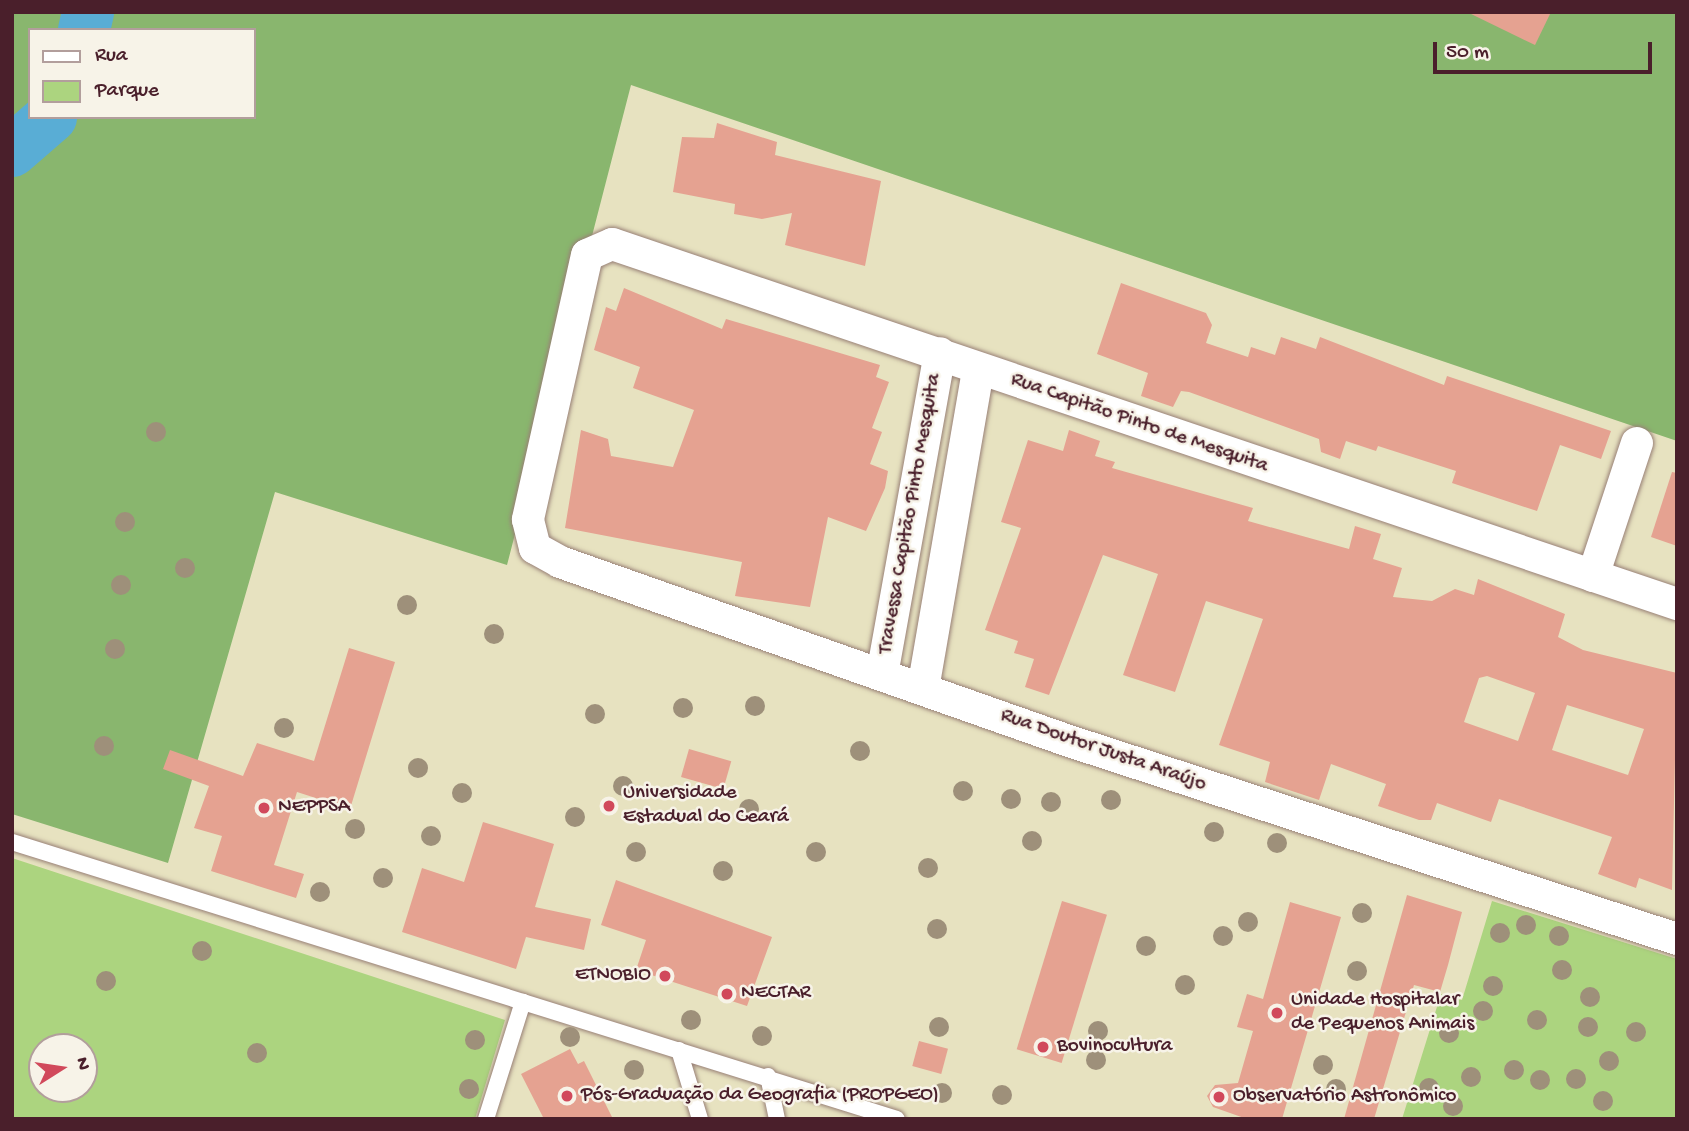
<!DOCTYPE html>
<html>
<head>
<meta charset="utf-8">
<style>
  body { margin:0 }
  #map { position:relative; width:1689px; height:1131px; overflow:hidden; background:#e7e2c0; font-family:"Gochi Hand",sans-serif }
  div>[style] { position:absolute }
  .green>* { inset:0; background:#acd47f }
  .forest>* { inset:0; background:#89b66e }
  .river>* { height:52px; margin:-26px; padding:0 26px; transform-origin:26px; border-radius:26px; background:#59add5 }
  .building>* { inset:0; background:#e5a291; transform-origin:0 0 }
  .roads { filter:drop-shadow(0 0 2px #988076) drop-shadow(0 0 2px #988076) }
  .lane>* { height:16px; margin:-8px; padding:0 8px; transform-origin:8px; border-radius:8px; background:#fff }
  .street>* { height:32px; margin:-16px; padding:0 16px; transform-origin:16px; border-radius:16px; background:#fff }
  .trees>* { width:20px; height:20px; margin:-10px; border-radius:50%; background:#9e907a }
  .dots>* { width:19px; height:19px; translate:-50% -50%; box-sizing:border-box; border:4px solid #f7f3e8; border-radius:50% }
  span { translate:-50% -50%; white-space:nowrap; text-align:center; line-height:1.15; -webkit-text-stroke:5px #f7f3e8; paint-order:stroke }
  .street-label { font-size:21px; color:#4a1f2b }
  .poi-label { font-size:21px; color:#4a1f2b }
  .left { translate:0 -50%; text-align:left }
  .right { translate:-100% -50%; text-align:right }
  .frame { position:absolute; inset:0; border:14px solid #4a1f2b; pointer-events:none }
  .legend { position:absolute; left:28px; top:28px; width:228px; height:91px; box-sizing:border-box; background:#f7f3e8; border:2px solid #b29e9c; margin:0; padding:9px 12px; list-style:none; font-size:21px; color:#4a1f2b }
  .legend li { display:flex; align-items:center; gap:14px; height:35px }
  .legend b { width:35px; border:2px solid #b29e9c }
  .north { position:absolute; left:28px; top:1033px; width:70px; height:70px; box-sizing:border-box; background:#f7f3e8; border:2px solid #b29e9c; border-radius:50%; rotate:78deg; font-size:19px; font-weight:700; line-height:28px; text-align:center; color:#4a1f2b }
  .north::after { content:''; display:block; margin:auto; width:24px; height:32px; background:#d1495b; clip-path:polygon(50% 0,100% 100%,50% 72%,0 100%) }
  .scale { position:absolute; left:1433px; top:42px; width:219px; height:32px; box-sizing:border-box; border:4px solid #4a1f2b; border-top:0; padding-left:9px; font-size:21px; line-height:24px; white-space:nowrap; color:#4a1f2b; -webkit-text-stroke:5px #f7f3e8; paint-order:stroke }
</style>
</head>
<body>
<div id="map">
  <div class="green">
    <div style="clip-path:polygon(evenodd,12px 858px,505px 1020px,475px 1119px,12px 1119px,12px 858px,42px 1047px,84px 1047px,84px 1089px,42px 1089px,42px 1047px)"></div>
    <div style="clip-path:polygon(1492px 901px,1677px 959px,1677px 1119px,1402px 1119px,1441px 994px,1462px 1000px)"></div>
  </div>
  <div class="forest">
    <div style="clip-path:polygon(evenodd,12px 12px,1677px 12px,1677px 441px,631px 85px,507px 565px,275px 492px,168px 863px,12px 814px,12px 12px,30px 30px,254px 30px,254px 117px,30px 117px,30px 30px)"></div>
  </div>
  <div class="river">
    <div style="left:84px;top:30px;width:18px;rotate:-77deg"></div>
    <div style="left:12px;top:151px;width:52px;rotate:-41.1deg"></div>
  </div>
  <div class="building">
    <div style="clip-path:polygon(1467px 12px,1551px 12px,1535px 45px)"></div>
    <div style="clip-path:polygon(717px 123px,777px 142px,775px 155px,881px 181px,865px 266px,785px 245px,792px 213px,762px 219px,734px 214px,735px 204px,673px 192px,682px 137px,714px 138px)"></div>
    <div style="clip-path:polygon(1121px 283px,1206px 313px,1212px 325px,1206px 343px,1248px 357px,1251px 347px,1275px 355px,1281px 337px,1316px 349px,1320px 337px,1444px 385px,1447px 376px,1611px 431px,1601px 459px,1560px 445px,1537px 511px,1452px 483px,1456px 471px,1378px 446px,1376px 451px,1346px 441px,1340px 459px,1321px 452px,1319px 439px,1189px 392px,1181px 391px,1173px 407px,1141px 396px,1148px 373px,1097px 354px)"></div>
    <div style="clip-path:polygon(624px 288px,722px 329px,726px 319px,880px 365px,876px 377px,889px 382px,872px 428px,882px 432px,870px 464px,888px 471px,885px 488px,866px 531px,828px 517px,810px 607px,735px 596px,742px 562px,565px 528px,581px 430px,608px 439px,611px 456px,673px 467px,694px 410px,633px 388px,640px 367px,594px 350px,606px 307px,616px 311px)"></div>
    <div style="clip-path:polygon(evenodd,1069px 430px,1100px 441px,1095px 456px,1115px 462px,1112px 468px,1253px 508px,1248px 521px,1349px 549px,1355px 526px,1381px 534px,1373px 559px,1402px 568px,1393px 597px,1432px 601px,1455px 589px,1474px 595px,1478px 579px,1565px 614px,1558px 637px,1583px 650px,1677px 673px,1672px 890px,1639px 878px,1636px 888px,1598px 874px,1612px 837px,1499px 799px,1491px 822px,1437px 803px,1431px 820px,1419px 820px,1378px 806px,1386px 784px,1331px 764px,1319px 800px,1265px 782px,1270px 762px,1219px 745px,1263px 619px,1206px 601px,1175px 692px,1123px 675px,1158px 574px,1103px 555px,1049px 695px,1025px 687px,1034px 659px,1014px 653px,1018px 641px,985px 630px,1021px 528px,1001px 522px,1028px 440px,1063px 451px,1069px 430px,1487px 676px,1535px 693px,1518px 741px,1464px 722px,1479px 678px,1487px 676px,1069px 430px,1567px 705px,1644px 729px,1628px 775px,1552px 750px,1567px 705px)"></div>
    <div style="clip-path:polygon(1672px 472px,1677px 473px,1677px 546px,1651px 537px)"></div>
    <div style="clip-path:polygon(349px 648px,395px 662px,350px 809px,297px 792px,274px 865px,304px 874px,296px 898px,211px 871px,222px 836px,194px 828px,209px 786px,163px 769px,170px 750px,243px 776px,257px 743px,314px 761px)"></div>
    <div style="left:689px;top:749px;width:44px;height:29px;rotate:16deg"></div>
    <div style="clip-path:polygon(483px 822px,554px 844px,535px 907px,591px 919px,584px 950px,526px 937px,516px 969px,402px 932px,422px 868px,464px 882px)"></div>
    <div style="clip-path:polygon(616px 880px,772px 937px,747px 1006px,636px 970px,646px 940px,601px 925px)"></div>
    <div style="clip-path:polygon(1407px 895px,1462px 912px,1448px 965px,1440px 992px,1414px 985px,1374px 1119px,1344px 1119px)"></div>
    <div style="left:1062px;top:901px;width:47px;height:155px;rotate:17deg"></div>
    <div style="clip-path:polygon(1290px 902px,1341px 917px,1282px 1119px,1247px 1119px,1213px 1107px,1207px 1096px,1215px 1085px,1238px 1083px,1253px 1031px,1237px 1027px,1247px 994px,1263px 999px)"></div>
    <div style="left:919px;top:1041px;width:30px;height:26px;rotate:15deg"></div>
    <div style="clip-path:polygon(570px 1049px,578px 1064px,584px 1061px,613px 1119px,544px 1119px,521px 1074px)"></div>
  </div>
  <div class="roads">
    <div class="lane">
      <div style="left:12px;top:842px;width:927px;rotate:17.38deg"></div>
      <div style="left:679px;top:1050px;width:72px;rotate:73.1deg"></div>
      <div style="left:768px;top:1076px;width:44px;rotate:78.2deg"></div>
      <div style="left:486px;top:1119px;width:123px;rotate:-72.5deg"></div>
    </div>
    <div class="street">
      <div style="left:1593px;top:576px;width:140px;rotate:-71.7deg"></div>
      <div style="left:1677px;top:604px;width:1124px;rotate:-161.32deg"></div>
      <div style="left:612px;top:244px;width:27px;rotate:156deg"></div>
      <div style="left:587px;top:255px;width:271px;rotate:102.6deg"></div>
      <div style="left:528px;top:520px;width:29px;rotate:76deg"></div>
      <div style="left:535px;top:548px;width:29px;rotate:29deg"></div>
      <div style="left:560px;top:562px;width:540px;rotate:19.38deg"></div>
      <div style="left:1069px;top:741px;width:639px;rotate:18.04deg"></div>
      <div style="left:882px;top:675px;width:327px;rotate:-79.8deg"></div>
      <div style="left:923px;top:689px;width:324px;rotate:-80.2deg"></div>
    </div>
  </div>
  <div class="trees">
    <div style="left:156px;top:432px"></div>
    <div style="left:125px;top:522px"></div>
    <div style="left:185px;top:568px"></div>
    <div style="left:121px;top:585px"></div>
    <div style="left:407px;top:605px"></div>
    <div style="left:494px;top:634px"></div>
    <div style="left:115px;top:649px"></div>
    <div style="left:755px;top:706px"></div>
    <div style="left:683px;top:708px"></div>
    <div style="left:595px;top:714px"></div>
    <div style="left:284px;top:728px"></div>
    <div style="left:104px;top:746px"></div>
    <div style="left:860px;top:751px"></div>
    <div style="left:418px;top:768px"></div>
    <div style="left:623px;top:786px"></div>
    <div style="left:963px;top:791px"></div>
    <div style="left:462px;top:793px"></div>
    <div style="left:1011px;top:799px"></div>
    <div style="left:1111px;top:800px"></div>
    <div style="left:1051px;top:802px"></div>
    <div style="left:749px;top:809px"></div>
    <div style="left:575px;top:817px"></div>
    <div style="left:355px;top:829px"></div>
    <div style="left:1214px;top:832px"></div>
    <div style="left:431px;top:836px"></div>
    <div style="left:1032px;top:841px"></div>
    <div style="left:1277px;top:843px"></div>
    <div style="left:636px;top:852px"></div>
    <div style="left:816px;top:852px"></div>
    <div style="left:928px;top:868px"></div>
    <div style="left:723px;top:871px"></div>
    <div style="left:383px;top:878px"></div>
    <div style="left:320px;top:892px"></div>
    <div style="left:1362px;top:913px"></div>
    <div style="left:1248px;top:922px"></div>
    <div style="left:1526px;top:925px"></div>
    <div style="left:937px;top:929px"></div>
    <div style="left:1500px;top:933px"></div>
    <div style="left:1223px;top:936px"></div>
    <div style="left:1559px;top:936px"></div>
    <div style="left:1146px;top:946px"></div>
    <div style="left:202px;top:951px"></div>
    <div style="left:1562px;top:970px"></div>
    <div style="left:1357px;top:971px"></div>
    <div style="left:106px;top:981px"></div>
    <div style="left:1185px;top:985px"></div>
    <div style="left:1493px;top:986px"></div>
    <div style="left:1590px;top:997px"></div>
    <div style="left:1483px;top:1011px"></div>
    <div style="left:691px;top:1020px"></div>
    <div style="left:1537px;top:1020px"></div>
    <div style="left:939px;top:1027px"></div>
    <div style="left:1588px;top:1027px"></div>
    <div style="left:1098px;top:1031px"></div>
    <div style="left:1636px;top:1032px"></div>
    <div style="left:1449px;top:1033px"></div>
    <div style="left:762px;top:1036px"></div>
    <div style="left:570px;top:1037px"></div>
    <div style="left:475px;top:1040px"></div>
    <div style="left:257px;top:1053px"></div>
    <div style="left:1096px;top:1060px"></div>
    <div style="left:1609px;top:1061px"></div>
    <div style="left:1323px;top:1065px"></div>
    <div style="left:634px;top:1070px"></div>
    <div style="left:1514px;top:1070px"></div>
    <div style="left:1471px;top:1077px"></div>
    <div style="left:1576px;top:1079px"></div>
    <div style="left:1540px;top:1080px"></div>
    <div style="left:1429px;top:1088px"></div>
    <div style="left:469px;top:1089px"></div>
    <div style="left:1336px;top:1089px"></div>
    <div style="left:942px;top:1093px"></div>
    <div style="left:1002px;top:1095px"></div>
    <div style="left:1603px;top:1101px"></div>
    <div style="left:1453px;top:1106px"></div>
  </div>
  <div class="dots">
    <div style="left:609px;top:806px;background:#d1495b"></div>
    <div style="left:264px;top:808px;background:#d1495b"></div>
    <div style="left:665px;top:976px;background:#d1495b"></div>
    <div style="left:727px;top:994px;background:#d1495b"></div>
    <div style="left:1277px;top:1013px;background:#d1495b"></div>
    <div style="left:1043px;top:1047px;background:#d1495b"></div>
    <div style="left:567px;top:1096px;background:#d1495b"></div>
    <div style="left:1219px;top:1097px;background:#d1495b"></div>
  </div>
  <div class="street-label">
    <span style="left:1139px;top:424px;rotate:19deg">Rua Capitão Pinto de Mesquita</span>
    <span style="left:911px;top:514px;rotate:-80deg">Travessa Capitão Pinto Mesquita</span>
    <span style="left:1103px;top:751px;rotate:19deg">Rua Doutor Justa Araújo</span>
  </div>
  <div class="poi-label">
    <span class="left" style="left:623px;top:806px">Universidade<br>Estadual do Ceará</span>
    <span class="left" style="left:278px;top:808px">NEPPSA</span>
    <span class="right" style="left:651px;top:976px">ETNOBIO</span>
    <span class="left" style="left:741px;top:994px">NECTAR</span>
    <span class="left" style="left:1291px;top:1013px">Unidade Hospitalar<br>de Pequenos Animais</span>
    <span class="left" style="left:1057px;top:1047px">Bovinocultura</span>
    <span class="left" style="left:581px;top:1096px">Pós-Graduação da Geografia (PROPGEO)</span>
    <span class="left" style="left:1233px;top:1097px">Observatório Astronômico</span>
  </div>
  <div class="frame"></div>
  <ul class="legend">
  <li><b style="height:9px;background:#fff"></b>Rua</li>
  <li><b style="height:19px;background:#acd47f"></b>Parque</li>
  </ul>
  <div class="north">N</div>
  <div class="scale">50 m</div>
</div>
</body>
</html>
